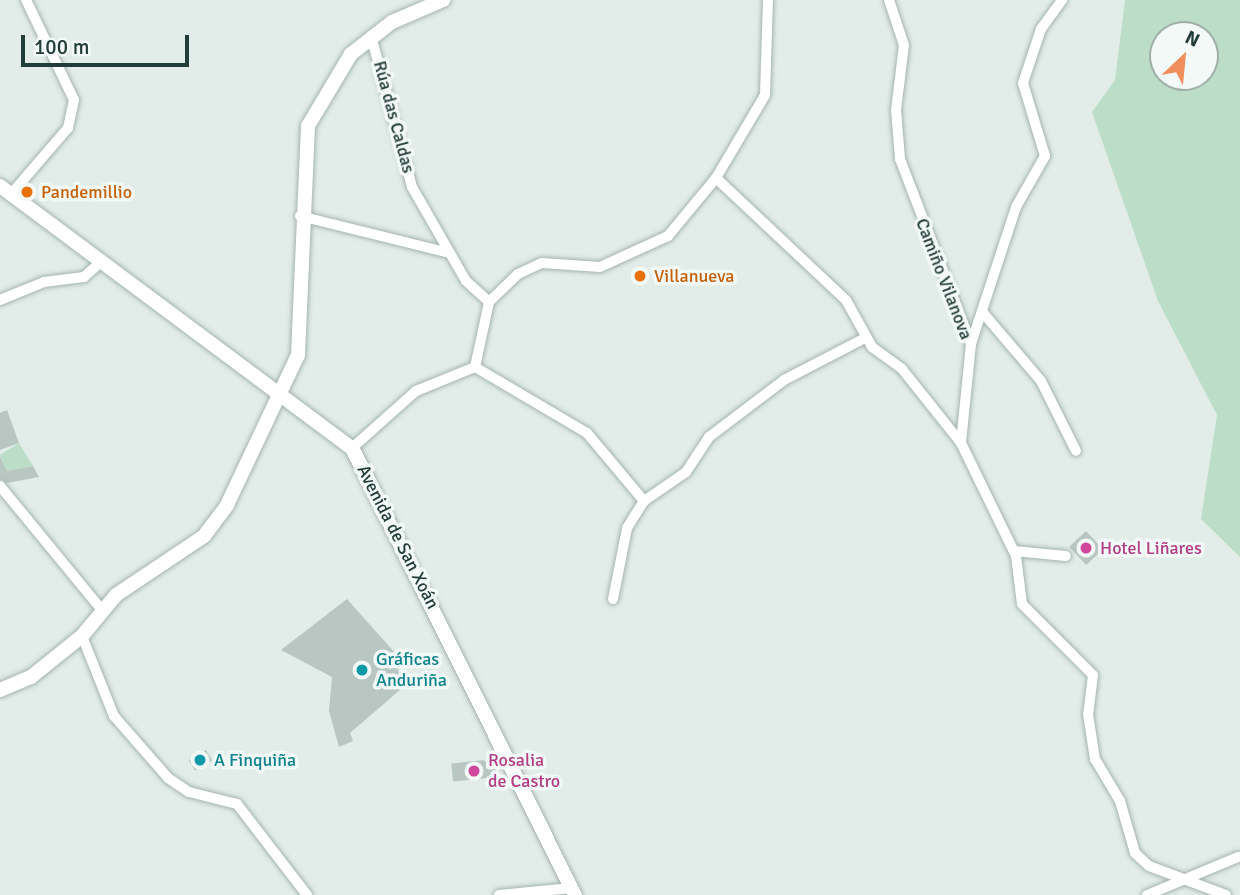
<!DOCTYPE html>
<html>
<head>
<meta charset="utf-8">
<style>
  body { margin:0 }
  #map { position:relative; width:1240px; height:895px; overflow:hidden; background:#e2ece9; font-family:Signika,sans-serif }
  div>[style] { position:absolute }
  .green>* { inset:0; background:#bcddc8 }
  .building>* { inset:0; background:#b8c7c2; transform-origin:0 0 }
  .roads { filter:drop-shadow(0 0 2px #a5b4b1) drop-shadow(0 0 2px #a5b4b1) }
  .street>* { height:10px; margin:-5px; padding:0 5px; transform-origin:5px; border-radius:5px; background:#fff }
  .secondary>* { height:14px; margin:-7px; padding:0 7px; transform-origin:7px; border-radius:7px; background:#fff }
  .dots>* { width:19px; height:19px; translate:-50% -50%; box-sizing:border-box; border:4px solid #f3f9f6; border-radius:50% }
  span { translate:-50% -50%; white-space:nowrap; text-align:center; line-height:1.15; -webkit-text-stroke:7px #f3f9f6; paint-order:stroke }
  .street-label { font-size:18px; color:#223d39 }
  .food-label { font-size:18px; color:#c56008 }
  .left { translate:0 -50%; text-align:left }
  .hotel-label { font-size:18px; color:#b23c85 }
  .culture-label { font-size:18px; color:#0d838f }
  .north { position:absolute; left:1149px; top:21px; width:70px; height:70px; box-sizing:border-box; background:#f3f9f6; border:2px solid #9faeaa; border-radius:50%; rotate:26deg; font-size:19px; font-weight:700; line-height:28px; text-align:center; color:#223d39 }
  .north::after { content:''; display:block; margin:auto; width:24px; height:32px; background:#f08e5c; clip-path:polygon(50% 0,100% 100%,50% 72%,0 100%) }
  .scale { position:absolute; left:21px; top:35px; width:168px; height:32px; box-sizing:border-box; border:4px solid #223d39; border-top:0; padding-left:9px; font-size:21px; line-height:24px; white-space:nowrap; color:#223d39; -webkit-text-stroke:5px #f3f9f6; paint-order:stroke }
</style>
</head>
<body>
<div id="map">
  <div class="green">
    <div style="clip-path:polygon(evenodd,1125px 0,1240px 0,1240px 557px,1201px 519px,1217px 415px,1158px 301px,1092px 112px,1115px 80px,1125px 0,1163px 35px,1205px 35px,1205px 77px,1163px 77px,1163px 35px)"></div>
    <div style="clip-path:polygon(19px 443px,33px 466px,7px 471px,0 455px)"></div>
  </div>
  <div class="building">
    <div style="clip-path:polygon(7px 410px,19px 443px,0 450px,0 413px)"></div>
    <div style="clip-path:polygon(0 456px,7px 471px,33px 466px,39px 477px,7px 483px,0 479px)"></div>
    <div style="left:1086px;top:531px;width:25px;height:23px;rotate:47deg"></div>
    <div style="clip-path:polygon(347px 599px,396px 654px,401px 689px,350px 733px,353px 741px,339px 747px,329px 711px,332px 677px,281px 650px)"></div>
    <div style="left:206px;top:750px;width:12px;height:20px;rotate:59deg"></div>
    <div style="left:494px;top:759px;width:18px;height:43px;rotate:84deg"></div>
  </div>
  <div class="roads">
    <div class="street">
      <div style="left:889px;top:0;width:47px;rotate:71.6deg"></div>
      <div style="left:904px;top:45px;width:65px;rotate:97deg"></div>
      <div style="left:896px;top:110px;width:49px;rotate:85.3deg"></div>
      <div style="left:900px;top:159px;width:198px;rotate:69deg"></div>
      <div style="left:971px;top:344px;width:100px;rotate:95.8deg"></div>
      <div style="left:961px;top:443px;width:126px;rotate:64deg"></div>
      <div style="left:1016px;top:556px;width:48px;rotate:82.9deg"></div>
      <div style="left:1022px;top:604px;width:100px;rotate:45deg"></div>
      <div style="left:1093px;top:675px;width:39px;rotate:97deg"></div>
      <div style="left:1088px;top:714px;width:46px;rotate:81.2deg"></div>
      <div style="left:1095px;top:759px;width:49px;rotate:59.2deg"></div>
      <div style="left:1120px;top:801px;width:54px;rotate:73.9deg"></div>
      <div style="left:1135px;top:853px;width:19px;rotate:43deg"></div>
      <div style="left:1149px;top:866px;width:82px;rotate:20.6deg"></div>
      <div style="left:371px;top:36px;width:156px;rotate:74.8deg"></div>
      <div style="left:412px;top:187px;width:108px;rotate:60.1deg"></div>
      <div style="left:466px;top:281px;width:31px;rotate:42deg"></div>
      <div style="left:716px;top:178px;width:178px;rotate:43.2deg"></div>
      <div style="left:846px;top:300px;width:54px;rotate:61deg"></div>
      <div style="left:872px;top:347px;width:37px;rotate:36deg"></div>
      <div style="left:902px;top:369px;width:95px;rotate:51.4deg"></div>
      <div style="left:12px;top:193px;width:86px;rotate:-49.3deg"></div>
      <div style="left:68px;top:128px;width:29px;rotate:-78deg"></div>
      <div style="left:74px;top:100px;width:111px;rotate:-115.6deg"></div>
      <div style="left:300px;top:216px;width:154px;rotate:13.9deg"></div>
      <div style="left:0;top:300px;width:48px;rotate:-22.2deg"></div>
      <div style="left:44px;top:282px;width:40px;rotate:-7.1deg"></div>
      <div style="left:84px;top:277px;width:24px;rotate:-42deg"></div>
      <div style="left:984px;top:314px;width:88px;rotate:49.6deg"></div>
      <div style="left:1041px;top:381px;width:78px;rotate:63.4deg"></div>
      <div style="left:971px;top:344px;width:144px;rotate:-71.8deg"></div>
      <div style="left:1016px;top:207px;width:59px;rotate:-60.4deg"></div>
      <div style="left:1045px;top:156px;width:76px;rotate:-106.8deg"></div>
      <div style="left:1023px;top:83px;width:57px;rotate:-71.6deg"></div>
      <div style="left:1041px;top:29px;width:36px;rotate:-54deg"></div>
      <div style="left:475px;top:367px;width:130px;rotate:30.5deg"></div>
      <div style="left:587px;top:433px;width:89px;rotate:50deg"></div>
      <div style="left:352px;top:448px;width:86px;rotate:-41.7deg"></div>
      <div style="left:416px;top:391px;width:64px;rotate:-22.1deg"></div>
      <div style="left:475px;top:367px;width:66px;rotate:-77.8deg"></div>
      <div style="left:489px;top:302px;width:40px;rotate:-44deg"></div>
      <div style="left:518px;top:274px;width:26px;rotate:-25deg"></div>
      <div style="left:542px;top:263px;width:58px;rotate:3.9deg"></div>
      <div style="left:600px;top:267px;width:75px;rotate:-24.5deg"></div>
      <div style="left:668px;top:236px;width:75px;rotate:-50.4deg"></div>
      <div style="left:716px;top:178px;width:96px;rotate:-59.4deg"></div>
      <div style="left:765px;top:95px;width:95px;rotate:-88.2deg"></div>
      <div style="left:0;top:486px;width:159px;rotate:50.6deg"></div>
      <div style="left:1014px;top:551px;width:52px;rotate:5.5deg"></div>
      <div style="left:613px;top:599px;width:72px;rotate:-78.8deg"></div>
      <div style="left:627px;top:528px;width:32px;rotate:-58deg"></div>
      <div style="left:644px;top:501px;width:51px;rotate:-34.6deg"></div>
      <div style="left:686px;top:472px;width:42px;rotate:-56.7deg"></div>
      <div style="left:709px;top:437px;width:94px;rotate:-37.2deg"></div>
      <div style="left:784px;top:380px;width:91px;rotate:-27.4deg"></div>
      <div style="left:82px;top:636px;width:86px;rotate:68.2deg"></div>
      <div style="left:114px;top:716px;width:82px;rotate:48.9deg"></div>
      <div style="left:168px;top:778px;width:25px;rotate:34deg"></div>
      <div style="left:189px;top:792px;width:49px;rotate:14deg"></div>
      <div style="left:237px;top:804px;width:115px;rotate:52.4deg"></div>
      <div style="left:499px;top:895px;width:73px;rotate:-5.5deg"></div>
      <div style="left:1147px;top:895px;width:99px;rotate:-22.7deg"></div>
    </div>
    <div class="secondary">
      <div style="left:0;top:186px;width:439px;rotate:36.7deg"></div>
      <div style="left:352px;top:448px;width:500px;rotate:63.5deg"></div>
      <div style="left:0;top:690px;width:34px;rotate:-23deg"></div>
      <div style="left:31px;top:677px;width:65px;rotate:-38.8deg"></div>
      <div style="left:82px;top:636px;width:53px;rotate:-50.3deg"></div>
      <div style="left:116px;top:595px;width:106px;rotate:-33.8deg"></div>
      <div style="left:204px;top:536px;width:39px;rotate:-53deg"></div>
      <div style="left:227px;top:505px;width:166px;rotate:-64.7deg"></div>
      <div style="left:298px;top:355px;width:229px;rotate:-87.5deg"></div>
      <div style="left:308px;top:126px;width:84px;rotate:-59.2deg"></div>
      <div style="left:351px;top:54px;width:52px;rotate:-38deg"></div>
      <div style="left:392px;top:22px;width:56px;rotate:-23.3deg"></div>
    </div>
  </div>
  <div class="dots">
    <div style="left:27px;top:192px;background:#e8710a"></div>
    <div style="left:640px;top:276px;background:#e8710a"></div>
    <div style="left:1086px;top:548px;background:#d1479c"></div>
    <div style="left:362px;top:670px;background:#0f9aa8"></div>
    <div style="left:200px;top:760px;background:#0f9aa8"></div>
    <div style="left:474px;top:771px;background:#d1479c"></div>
  </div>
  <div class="street-label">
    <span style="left:394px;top:117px;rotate:75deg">Rúa das Caldas</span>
    <span style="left:944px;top:279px;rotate:69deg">Camiño Vilanova</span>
    <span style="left:398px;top:537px;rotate:63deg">Avenida de San Xoán</span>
  </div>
  <div class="food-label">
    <span class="left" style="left:41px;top:192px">Pandemillio</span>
    <span class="left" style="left:654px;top:276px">Villanueva</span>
  </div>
  <div class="hotel-label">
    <span class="left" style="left:1100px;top:548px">Hotel Liñares</span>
    <span class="left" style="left:488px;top:771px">Rosalia<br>de Castro</span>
  </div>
  <div class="culture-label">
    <span class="left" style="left:376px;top:670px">Gráficas<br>Anduriña</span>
    <span class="left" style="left:214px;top:760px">A Finquiña</span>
  </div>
  <div class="north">N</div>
  <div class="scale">100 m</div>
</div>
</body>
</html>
